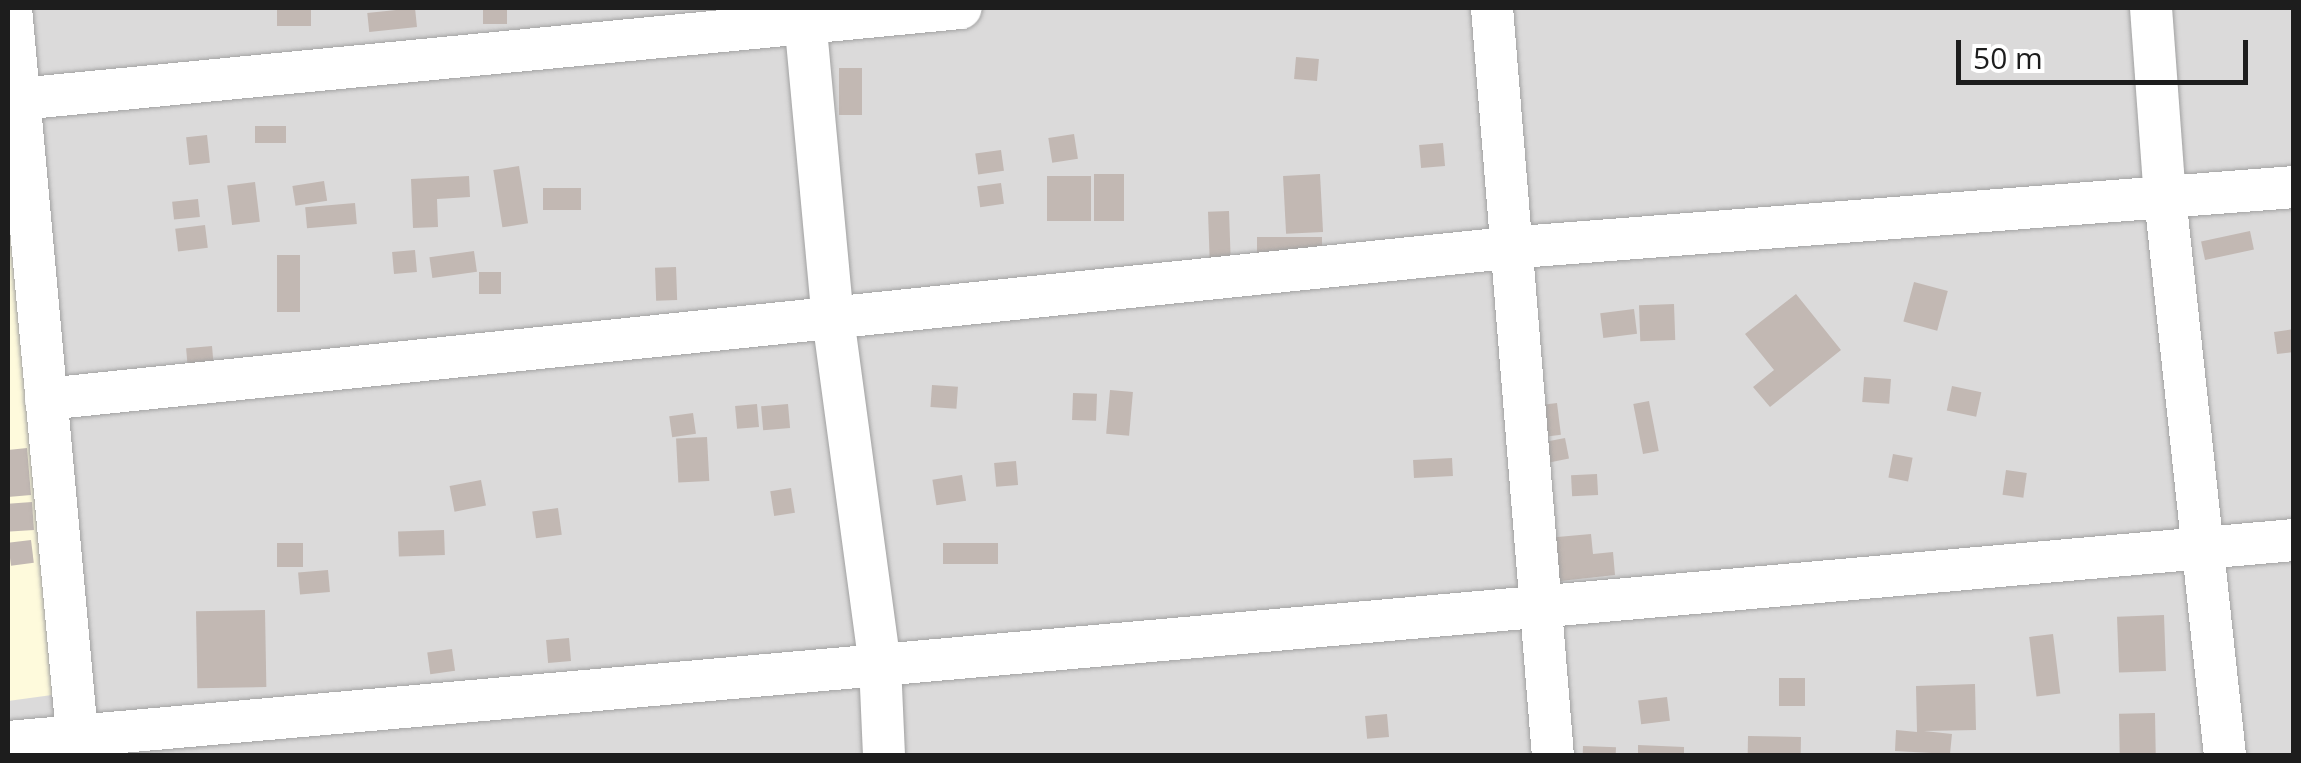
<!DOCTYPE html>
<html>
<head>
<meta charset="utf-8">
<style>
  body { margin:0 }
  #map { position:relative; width:2301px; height:763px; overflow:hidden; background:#eee9e3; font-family:"Open Sans",sans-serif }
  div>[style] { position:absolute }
  .residential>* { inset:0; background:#dbdada; transform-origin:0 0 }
  .education>* { inset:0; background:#fefadc }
  .building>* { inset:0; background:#c2b8b3; transform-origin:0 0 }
  .roads { filter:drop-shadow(0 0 2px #a1a1a1) drop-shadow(0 0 2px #a1a1a1) }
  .minor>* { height:42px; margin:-21px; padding:0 21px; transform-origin:21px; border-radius:21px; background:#fff }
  span { translate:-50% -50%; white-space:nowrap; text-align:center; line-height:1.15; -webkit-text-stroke:8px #fff; paint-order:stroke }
  .frame { position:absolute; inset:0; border:10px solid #1d1d1d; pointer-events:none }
  .scale { position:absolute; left:1956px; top:40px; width:292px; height:45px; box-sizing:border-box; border:5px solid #1d1d1d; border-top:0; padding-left:12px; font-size:30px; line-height:35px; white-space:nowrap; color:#1d1d1d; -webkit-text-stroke:8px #fff; paint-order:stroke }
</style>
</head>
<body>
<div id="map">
  <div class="residential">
    <div style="left:8px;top:8px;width:2285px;height:747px"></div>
  </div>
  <div class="education">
    <div style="clip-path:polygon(8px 138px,52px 695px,8px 701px)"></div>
  </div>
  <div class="building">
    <div style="left:277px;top:8px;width:34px;height:18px"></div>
    <div style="left:415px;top:8px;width:19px;height:48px;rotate:84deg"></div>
    <div style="left:483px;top:8px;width:24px;height:16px"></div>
    <div style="left:1296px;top:57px;width:23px;height:22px;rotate:5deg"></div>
    <div style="left:839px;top:68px;width:23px;height:47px"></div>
    <div style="left:286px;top:126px;width:17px;height:31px;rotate:90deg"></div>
    <div style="left:1074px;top:134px;width:25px;height:26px;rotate:81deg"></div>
    <div style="left:207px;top:135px;width:28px;height:21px;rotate:84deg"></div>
    <div style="left:1443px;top:143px;width:23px;height:24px;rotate:85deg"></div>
    <div style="left:1001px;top:150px;width:21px;height:26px;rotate:82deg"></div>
    <div style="left:519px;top:166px;width:58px;height:26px;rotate:81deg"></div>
    <div style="left:1094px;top:174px;width:30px;height:47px"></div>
    <div style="left:1320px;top:174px;width:58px;height:37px;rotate:87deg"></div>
    <div style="clip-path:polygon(469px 176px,470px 197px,437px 199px,438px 227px,413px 228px,411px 179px)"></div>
    <div style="left:1091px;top:176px;width:45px;height:44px;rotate:90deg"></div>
    <div style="left:324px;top:181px;width:20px;height:32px;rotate:81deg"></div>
    <div style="left:255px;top:182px;width:40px;height:28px;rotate:83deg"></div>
    <div style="left:1001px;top:183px;width:21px;height:24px;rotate:82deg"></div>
    <div style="left:543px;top:188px;width:38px;height:22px"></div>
    <div style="left:198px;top:199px;width:18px;height:26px;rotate:84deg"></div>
    <div style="left:355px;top:203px;width:21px;height:50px;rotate:85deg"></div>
    <div style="left:1229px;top:211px;width:55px;height:21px;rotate:88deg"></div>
    <div style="left:205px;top:225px;width:23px;height:30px;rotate:83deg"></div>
    <div style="left:2250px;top:231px;width:19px;height:50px;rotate:78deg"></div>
    <div style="left:1322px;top:237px;width:20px;height:65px;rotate:90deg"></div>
    <div style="left:415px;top:250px;width:22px;height:23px;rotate:85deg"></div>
    <div style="left:474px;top:251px;width:21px;height:45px;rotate:82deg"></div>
    <div style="left:277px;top:255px;width:23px;height:57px"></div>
    <div style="left:676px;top:267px;width:33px;height:21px;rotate:88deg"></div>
    <div style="left:479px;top:272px;width:22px;height:22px"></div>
    <div style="left:1914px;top:282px;width:35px;height:41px;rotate:15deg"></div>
    <div style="clip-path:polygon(1796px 294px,1841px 350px,1770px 407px,1753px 387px,1774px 370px,1745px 334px)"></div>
    <div style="left:1674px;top:304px;width:36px;height:35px;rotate:88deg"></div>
    <div style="left:1634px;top:309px;width:25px;height:34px;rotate:83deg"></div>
    <div style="clip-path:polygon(2294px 329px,2294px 352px,2277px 354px,2274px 332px)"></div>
    <div style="left:212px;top:346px;width:24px;height:26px;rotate:85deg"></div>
    <div style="left:1864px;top:377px;width:27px;height:25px;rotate:4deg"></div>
    <div style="left:932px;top:385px;width:26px;height:22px;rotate:4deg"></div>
    <div style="left:1952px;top:386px;width:30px;height:25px;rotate:12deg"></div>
    <div style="left:1110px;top:390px;width:23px;height:44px;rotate:5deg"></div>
    <div style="left:1073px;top:393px;width:24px;height:27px;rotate:2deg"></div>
    <div style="left:1649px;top:401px;width:51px;height:16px;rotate:79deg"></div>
    <div style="left:1557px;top:403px;width:32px;height:26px;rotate:83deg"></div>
    <div style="left:757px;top:404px;width:23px;height:22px;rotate:85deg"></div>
    <div style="left:788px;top:404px;width:24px;height:27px;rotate:85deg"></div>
    <div style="left:693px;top:413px;width:21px;height:24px;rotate:82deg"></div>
    <div style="left:707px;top:437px;width:44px;height:31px;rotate:87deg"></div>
    <div style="left:1565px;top:438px;width:21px;height:25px;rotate:79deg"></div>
    <div style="clip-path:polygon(27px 448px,31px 495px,8px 497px,8px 450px)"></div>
    <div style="left:1893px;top:454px;width:20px;height:24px;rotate:11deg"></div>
    <div style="left:1452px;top:458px;width:18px;height:39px;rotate:87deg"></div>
    <div style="left:1016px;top:461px;width:24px;height:22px;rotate:85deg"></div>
    <div style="left:2006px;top:470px;width:21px;height:25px;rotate:8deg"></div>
    <div style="left:1597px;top:474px;width:21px;height:26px;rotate:87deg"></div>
    <div style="left:962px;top:475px;width:26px;height:30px;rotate:81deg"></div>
    <div style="left:481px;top:480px;width:26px;height:32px;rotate:79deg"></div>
    <div style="left:791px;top:488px;width:25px;height:21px;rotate:81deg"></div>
    <div style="left:32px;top:502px;width:28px;height:24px;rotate:86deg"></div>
    <div style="left:558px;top:508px;width:27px;height:26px;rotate:82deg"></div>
    <div style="left:444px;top:530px;width:25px;height:46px;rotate:88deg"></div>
    <div style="clip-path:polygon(1591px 534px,1593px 554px,1613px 552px,1615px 575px,1551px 582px,1546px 538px)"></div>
    <div style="left:31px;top:540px;width:23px;height:23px;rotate:83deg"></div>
    <div style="left:277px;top:543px;width:26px;height:24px"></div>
    <div style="left:998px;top:543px;width:21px;height:55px;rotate:90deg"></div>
    <div style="left:328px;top:570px;width:22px;height:30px;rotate:85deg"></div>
    <div style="left:265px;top:610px;width:77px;height:69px;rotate:89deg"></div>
    <div style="left:2164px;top:615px;width:56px;height:47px;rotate:88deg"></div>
    <div style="left:2053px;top:634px;width:60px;height:24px;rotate:83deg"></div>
    <div style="left:569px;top:638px;width:23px;height:23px;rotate:85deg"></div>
    <div style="left:452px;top:649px;width:22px;height:25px;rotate:82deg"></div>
    <div style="left:1779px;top:678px;width:26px;height:28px"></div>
    <div style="clip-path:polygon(1975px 684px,1976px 730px,1924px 731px,1952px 734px,1950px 754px,1895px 751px,1896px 730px,1917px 732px,1916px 686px)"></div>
    <div style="left:1667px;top:697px;width:24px;height:29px;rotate:83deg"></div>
    <div style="left:2155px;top:713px;width:43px;height:36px;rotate:89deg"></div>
    <div style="left:1387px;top:714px;width:23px;height:22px;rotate:85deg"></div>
    <div style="left:1748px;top:736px;width:53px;height:20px;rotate:1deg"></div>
    <div style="clip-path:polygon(1638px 745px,1684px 747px,1684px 756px,1638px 756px)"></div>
    <div style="left:1583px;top:746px;width:33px;height:10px;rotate:2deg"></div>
  </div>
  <div class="roads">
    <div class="minor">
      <div style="left:11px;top:8px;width:730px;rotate:84.81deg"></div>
      <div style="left:77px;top:735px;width:25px;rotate:56deg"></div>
      <div style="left:804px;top:8px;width:311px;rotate:84.7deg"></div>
      <div style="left:833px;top:318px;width:349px;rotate:82.3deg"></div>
      <div style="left:880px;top:664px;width:92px;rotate:87.5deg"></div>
      <div style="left:1492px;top:8px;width:750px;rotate:85.34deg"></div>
      <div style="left:2151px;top:8px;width:190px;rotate:85.8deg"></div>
      <div style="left:2165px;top:197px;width:562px;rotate:83.87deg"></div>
      <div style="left:19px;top:99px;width:946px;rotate:-5.52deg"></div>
      <div style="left:46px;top:399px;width:1469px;rotate:-5.9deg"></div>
      <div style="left:1507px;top:248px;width:789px;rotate:-4.43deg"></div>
      <div style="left:8px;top:742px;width:2295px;rotate:-5.05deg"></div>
    </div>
  </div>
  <div class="frame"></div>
  <div class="scale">50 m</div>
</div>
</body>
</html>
